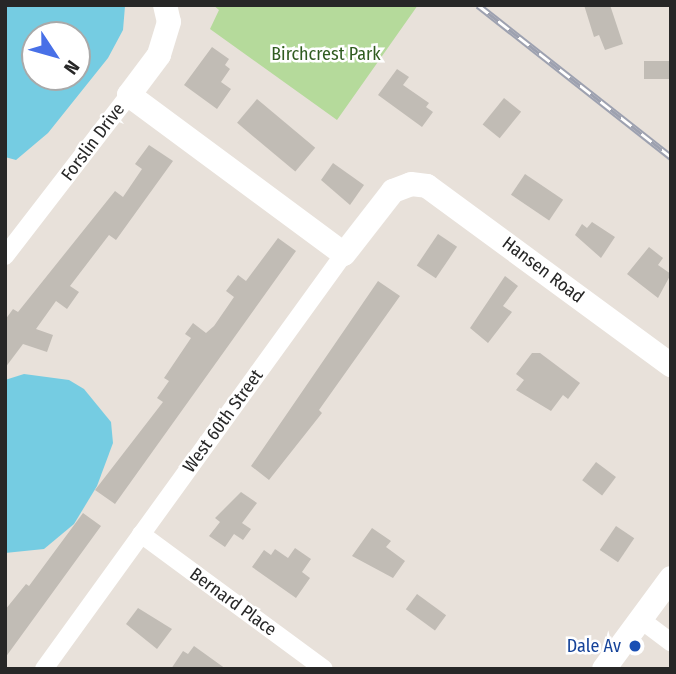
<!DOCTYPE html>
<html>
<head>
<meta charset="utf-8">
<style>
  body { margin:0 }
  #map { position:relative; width:676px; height:674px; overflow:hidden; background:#e8e1da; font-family:"Fira Sans Condensed",sans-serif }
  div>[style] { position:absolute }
  .green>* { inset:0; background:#b5da9b }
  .water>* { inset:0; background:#75cce2 }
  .building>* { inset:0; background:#c1bcb5; transform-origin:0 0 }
  .street>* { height:18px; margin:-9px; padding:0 9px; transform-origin:9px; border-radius:9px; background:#fff }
  .secondary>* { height:24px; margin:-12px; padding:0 12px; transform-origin:12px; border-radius:12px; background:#fff }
  .rail>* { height:7px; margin-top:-3.5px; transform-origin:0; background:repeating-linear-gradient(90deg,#fff 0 13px,#9da1b0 0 26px); box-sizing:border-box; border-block:2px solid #9da1b0 }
  .dots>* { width:19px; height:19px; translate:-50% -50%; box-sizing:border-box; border:4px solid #fff; border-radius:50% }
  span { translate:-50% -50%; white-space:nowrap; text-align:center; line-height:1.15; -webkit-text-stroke:5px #fff; paint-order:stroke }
  .park-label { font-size:18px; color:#305c20 }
  .street-label { font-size:18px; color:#272727 }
  .transit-label { font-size:18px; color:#164399 }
  .right { translate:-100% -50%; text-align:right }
  .frame { position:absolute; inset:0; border:7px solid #272727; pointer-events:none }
  .north { position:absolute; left:21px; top:21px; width:70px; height:70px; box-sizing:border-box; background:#fff; border:2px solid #a9a9a9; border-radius:50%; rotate:126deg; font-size:19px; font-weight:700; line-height:28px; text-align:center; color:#272727 }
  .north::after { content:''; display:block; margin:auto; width:24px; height:32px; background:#4870e7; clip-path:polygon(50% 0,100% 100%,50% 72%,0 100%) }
</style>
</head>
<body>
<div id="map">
  <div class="green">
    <div style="clip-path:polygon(213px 5px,418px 5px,337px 120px,210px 29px,219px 10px)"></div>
  </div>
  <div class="water">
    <div style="clip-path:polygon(evenodd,5px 5px,125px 6px,123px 30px,108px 58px,48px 133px,16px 160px,5px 157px,5px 5px,35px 35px,77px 35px,77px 77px,35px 77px,35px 35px)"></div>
    <div style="clip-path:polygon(24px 374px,69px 380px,84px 389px,111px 422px,113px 443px,97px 486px,74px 524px,44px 549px,5px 553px,5px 380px)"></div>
  </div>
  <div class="building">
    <div style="clip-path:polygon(584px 5px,610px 5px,623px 44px,605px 50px,599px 35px,594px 37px)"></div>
    <div style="clip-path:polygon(212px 47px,229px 59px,225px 65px,230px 69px,221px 82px,231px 89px,217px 109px,184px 85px)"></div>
    <div style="left:644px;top:61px;width:27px;height:18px"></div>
    <div style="clip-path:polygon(397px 69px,409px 77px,403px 85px,429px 103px,426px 107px,433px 112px,422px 127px,378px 95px)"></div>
    <div style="left:504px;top:98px;width:22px;height:34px;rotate:39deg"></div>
    <div style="left:257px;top:99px;width:76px;height:31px;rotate:40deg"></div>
    <div style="clip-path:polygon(149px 145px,173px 161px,116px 240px,109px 235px,70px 286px,79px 292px,67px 309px,56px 301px,36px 329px,53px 335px,47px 352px,23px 344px,5px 368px,5px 320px,13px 309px,18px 312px,115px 191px,123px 197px,142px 169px,135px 164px)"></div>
    <div style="clip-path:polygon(333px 163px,364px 185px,350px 205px,321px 180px)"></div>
    <div style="left:525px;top:174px;width:46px;height:25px;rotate:34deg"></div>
    <div style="clip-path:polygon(592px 222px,615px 237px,601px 258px,575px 235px,582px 224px,587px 228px)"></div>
    <div style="left:438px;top:234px;width:23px;height:38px;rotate:34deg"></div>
    <div style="clip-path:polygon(278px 238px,296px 251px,115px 504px,95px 490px,163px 402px,157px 398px,169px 381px,164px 378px,191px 338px,185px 334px,193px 323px,206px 333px,214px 326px,234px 297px,226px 291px,238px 275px,246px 281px)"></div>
    <div style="clip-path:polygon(649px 247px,663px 258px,658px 265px,671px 274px,658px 298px,627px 274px)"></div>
    <div style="clip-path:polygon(505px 276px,518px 286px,503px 306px,512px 312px,488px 343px,470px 328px)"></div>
    <div style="clip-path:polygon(378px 281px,400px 296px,319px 410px,322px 413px,269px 480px,251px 466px)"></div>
    <div style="clip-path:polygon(532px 353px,540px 353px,580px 383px,568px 399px,563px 395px,551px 411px,516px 390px,524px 380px,516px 374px)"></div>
    <div style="left:596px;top:462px;width:25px;height:23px;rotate:37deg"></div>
    <div style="clip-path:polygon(241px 492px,257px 503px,242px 523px,251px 529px,243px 540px,234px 534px,225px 547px,209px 536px,220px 522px,215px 518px)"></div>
    <div style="clip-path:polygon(83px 513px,101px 526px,5px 658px,5px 610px,26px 584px,29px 586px)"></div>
    <div style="left:616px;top:526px;width:22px;height:29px;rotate:34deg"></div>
    <div style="clip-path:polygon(372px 528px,391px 541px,386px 547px,405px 561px,393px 578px,352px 556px)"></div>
    <div style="clip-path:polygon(295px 548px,311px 559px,302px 572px,310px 578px,296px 598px,252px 567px,264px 550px,271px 555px,275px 549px,288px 558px)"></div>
    <div style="left:417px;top:594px;width:36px;height:19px;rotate:36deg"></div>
    <div style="clip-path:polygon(138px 608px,172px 629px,157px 649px,126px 624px)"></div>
    <div style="clip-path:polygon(194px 646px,226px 669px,171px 669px,183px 651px,188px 654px)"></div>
  </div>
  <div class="street">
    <div style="left:5px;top:256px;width:203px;rotate:-52.4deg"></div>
    <div style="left:141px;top:534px;width:227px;rotate:36.4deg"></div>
    <div style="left:640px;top:619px;width:39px;rotate:37deg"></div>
    <div style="left:44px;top:669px;width:512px;rotate:-54.14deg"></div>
  </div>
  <div class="secondary">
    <div style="left:165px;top:5px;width:17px;rotate:77deg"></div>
    <div style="left:169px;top:22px;width:34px;rotate:107deg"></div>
    <div style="left:159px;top:55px;width:50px;rotate:126.9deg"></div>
    <div style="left:129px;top:95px;width:267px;rotate:36.5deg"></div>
    <div style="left:344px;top:254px;width:80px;rotate:-52.1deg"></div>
    <div style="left:393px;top:191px;width:19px;rotate:-21deg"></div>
    <div style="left:411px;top:184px;width:16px;rotate:7deg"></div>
    <div style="left:427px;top:186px;width:303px;rotate:36.3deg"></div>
    <div style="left:604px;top:669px;width:113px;rotate:-53.6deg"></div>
  </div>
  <div class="rail">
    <div style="left:478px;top:5px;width:246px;rotate:38.2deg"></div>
  </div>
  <div class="dots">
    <div style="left:635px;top:646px;background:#1a4fb4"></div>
  </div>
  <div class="park-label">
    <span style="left:326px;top:54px">Birchcrest Park</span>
  </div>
  <div class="street-label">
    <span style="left:93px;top:142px;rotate:-53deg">Forslin Drive</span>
    <span style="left:543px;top:270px;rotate:37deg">Hansen Road</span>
    <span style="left:223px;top:421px;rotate:-54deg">West 60th Street</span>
    <span style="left:233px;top:602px;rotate:36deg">Bernard Place</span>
  </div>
  <div class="transit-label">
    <span class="right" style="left:621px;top:646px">Dale Av</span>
  </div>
  <div class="frame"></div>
  <div class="north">N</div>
</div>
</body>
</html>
